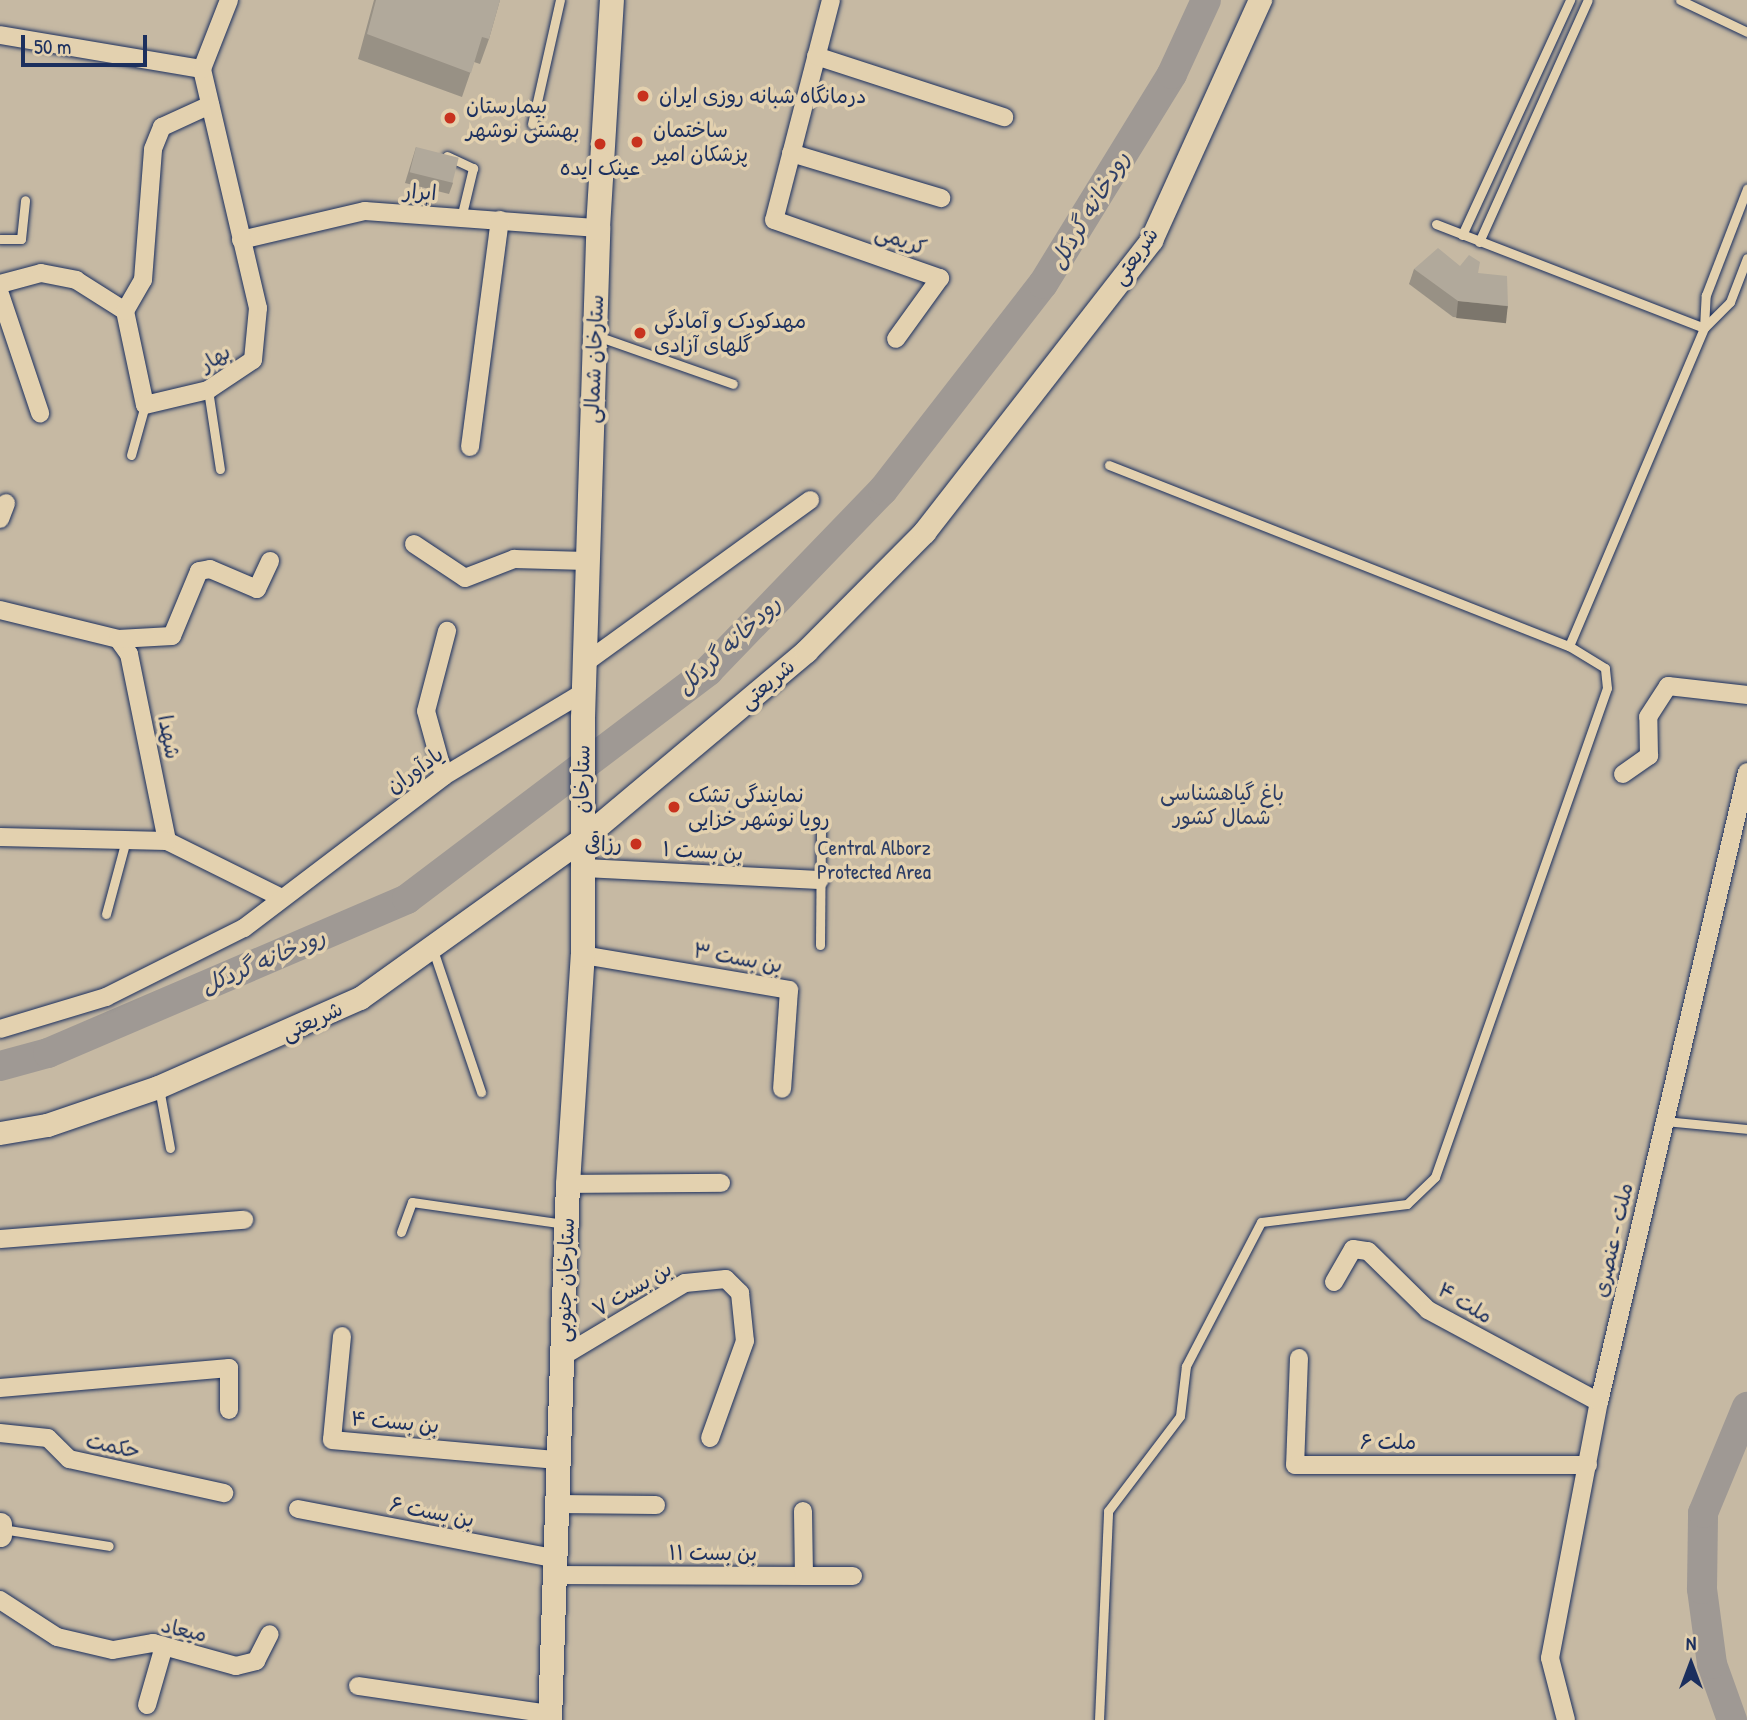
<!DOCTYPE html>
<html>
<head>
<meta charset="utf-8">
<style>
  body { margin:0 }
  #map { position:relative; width:1747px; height:1720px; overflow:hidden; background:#e3d1af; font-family:"Patrick Hand","Playpen Sans Arabic",sans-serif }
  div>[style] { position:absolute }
  .green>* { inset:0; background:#c6b9a3; transform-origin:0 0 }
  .river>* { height:30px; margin:-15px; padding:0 15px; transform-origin:15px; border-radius:15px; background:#9f9994 }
  .roads { filter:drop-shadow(0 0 2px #1b2f5e) drop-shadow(0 0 2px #1b2f5e) }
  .service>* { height:9px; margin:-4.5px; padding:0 4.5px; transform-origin:4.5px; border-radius:4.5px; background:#e3d1af }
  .minor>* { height:18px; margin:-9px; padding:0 9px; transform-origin:9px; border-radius:9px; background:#e3d1af }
  .tertiary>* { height:23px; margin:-11.5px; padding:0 11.5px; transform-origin:11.5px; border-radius:11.5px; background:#e3d1af }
  .secondary>* { height:24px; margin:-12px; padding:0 12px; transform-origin:12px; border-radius:12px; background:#e3d1af }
  .wall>* { inset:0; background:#989185 }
  .shaded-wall>* { inset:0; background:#7c766c; transform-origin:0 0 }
  .building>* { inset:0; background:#b1a99b; transform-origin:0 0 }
  .dots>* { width:19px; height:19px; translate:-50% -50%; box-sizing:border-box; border:4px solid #e3d1af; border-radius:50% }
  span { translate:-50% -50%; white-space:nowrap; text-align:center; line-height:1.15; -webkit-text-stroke:7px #e3d1af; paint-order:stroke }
  .poi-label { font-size:21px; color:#1b2f5e }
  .left { translate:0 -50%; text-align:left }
  .right { translate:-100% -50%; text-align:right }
  .street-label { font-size:21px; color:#1b2f5e }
  .park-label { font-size:21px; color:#2c3d65 }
  .water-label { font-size:23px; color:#2f3f66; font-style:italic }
  .north { position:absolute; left:1656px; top:1629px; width:70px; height:70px; -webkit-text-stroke:5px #e3d1af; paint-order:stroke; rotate:0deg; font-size:19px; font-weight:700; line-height:28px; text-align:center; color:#1b2f5e }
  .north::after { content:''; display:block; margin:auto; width:24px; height:32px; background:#1b2f5e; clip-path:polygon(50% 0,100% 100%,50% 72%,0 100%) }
  .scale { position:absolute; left:21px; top:35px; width:126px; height:32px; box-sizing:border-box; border:4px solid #1b2f5e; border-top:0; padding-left:9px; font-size:21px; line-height:24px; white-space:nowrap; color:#1b2f5e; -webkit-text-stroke:5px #e3d1af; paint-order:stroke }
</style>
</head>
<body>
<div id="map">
  <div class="green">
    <div style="left:0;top:0;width:1747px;height:1720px"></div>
  </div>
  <div class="river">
    <div style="left:0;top:1066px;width:50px;rotate:-15.2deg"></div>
    <div style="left:48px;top:1053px;width:391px;rotate:-23.2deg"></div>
    <div style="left:407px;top:899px;width:378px;rotate:-37.1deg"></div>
    <div style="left:708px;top:671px;width:252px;rotate:-46deg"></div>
    <div style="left:883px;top:490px;width:261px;rotate:-52.2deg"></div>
    <div style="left:1043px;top:284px;width:246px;rotate:-58.4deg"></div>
    <div style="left:1172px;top:74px;width:81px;rotate:-65.3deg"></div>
    <div style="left:1732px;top:1720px;width:59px;rotate:-109.7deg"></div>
    <div style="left:1712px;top:1664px;width:76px;rotate:-97.6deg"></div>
    <div style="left:1702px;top:1589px;width:76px;rotate:-89.2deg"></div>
    <div style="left:1703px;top:1513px;width:115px;rotate:-67.5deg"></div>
  </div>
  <div class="roads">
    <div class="service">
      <div style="left:1680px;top:0;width:74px;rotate:25.5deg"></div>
      <div style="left:532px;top:124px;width:127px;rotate:-77.3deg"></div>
      <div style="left:447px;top:156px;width:29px;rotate:25deg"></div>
      <div style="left:473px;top:168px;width:51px;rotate:103.5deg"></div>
      <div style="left:1436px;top:224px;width:287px;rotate:21.2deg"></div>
      <div style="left:1462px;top:235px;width:259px;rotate:-65.3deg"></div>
      <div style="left:0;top:239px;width:21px"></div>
      <div style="left:21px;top:239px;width:39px;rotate:-84deg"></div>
      <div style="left:1479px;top:242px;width:265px;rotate:-65.8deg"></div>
      <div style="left:1704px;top:328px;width:37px;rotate:-45deg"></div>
      <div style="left:1730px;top:302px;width:47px;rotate:-68.9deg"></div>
      <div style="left:597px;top:336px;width:144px;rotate:19.4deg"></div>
      <div style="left:208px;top:390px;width:80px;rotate:81.4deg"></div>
      <div style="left:131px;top:455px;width:52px;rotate:-74.4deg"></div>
      <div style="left:1109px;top:465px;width:494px;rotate:21.5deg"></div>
      <div style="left:1569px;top:646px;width:345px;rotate:-67deg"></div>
      <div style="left:1704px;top:328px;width:33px;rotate:-87deg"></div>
      <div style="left:1706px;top:295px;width:114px;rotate:-68.9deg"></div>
      <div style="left:106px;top:914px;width:77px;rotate:-74.9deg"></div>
      <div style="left:820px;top:945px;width:117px;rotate:-89.5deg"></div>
      <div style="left:433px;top:950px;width:150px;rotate:71.3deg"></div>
      <div style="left:159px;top:1088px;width:61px;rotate:79.6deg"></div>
      <div style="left:1664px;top:1121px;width:83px;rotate:5.5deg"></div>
      <div style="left:401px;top:1232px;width:32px;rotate:-70deg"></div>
      <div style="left:412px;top:1202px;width:155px;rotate:8.2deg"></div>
      <div style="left:2px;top:1529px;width:108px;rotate:9deg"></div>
      <div style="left:1099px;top:1720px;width:209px;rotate:-87.5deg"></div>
      <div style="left:1108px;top:1511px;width:119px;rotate:-52.8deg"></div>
      <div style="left:1180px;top:1416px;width:50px;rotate:-83.2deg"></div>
      <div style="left:1186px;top:1366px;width:162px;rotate:-62.5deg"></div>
      <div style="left:1261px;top:1222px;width:147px;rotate:-7deg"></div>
      <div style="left:1407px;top:1204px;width:39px;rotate:-44deg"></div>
      <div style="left:1435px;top:1177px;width:518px;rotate:-70.62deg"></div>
      <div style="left:1607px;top:688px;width:20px;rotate:-96deg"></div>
      <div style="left:1605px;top:668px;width:42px;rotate:-148.6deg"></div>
    </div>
    <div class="minor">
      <div style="left:831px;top:0;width:227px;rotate:104.5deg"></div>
      <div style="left:774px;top:220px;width:176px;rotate:19.3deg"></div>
      <div style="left:940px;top:278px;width:75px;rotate:125.8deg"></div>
      <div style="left:0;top:35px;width:205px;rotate:9.6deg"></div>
      <div style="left:816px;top:56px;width:198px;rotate:18deg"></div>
      <div style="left:791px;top:153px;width:157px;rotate:16.7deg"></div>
      <div style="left:241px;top:240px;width:127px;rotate:-13.2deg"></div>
      <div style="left:365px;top:211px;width:234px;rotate:4.2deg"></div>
      <div style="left:0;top:284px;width:42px;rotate:-15deg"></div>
      <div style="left:41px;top:273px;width:36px;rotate:11deg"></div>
      <div style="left:76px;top:280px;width:58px;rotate:32.3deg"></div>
      <div style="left:125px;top:311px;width:96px;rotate:78deg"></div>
      <div style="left:145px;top:405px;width:65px;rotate:-13.4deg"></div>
      <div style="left:208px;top:390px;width:54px;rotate:-33.7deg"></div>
      <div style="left:253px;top:360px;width:52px;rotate:-84.5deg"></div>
      <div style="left:258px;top:308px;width:245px;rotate:-103.2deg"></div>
      <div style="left:202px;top:69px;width:74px;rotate:-68.6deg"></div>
      <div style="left:0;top:294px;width:126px;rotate:71.4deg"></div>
      <div style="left:125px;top:311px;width:36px;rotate:-60deg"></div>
      <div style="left:143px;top:280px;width:131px;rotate:-85.6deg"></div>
      <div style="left:153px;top:149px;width:24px;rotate:-68deg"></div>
      <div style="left:162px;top:127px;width:53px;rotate:-24.6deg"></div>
      <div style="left:470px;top:447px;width:229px;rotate:-82.5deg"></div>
      <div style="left:0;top:519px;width:17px;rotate:-69deg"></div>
      <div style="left:414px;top:544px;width:61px;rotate:33.7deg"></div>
      <div style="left:465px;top:578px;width:53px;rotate:-21.2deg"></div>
      <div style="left:514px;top:559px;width:73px;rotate:1.6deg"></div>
      <div style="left:0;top:610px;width:122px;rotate:13.8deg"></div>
      <div style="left:118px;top:639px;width:19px;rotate:54deg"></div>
      <div style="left:129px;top:654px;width:191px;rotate:78.5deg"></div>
      <div style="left:167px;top:841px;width:126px;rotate:26.4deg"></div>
      <div style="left:118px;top:639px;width:54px;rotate:-3.2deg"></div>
      <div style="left:172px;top:636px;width:70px;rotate:-67.4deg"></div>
      <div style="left:199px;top:571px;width:11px;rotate:-10deg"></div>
      <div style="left:210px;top:569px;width:51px;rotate:23.1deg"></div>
      <div style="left:257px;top:589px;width:31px;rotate:-65deg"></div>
      <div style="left:585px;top:663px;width:278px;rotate:-35.9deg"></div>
      <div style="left:1623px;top:774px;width:32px;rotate:-35deg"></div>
      <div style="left:1649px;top:756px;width:39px;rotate:-91deg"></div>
      <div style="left:1648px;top:717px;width:37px;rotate:-57deg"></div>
      <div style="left:1668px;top:686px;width:80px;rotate:6.5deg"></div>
      <div style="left:444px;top:776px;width:67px;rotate:-105.5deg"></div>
      <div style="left:426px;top:711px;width:83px;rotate:-75.3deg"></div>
      <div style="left:0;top:837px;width:167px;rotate:1.4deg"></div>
      <div style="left:584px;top:868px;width:236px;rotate:2.9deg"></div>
      <div style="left:583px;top:955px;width:209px;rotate:9.6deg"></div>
      <div style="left:789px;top:990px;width:99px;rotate:94deg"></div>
      <div style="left:0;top:1029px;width:111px;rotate:-16.8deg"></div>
      <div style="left:106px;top:997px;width:154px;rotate:-26.6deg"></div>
      <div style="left:244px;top:928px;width:251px;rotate:-37.2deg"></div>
      <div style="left:444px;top:776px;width:163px;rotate:-31deg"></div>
      <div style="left:568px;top:1184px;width:153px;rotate:-0.4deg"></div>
      <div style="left:0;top:1239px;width:245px;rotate:-4.5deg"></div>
      <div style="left:1334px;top:1282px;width:38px;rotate:-60deg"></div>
      <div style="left:1353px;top:1249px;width:15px;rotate:8deg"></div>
      <div style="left:1368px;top:1251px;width:84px;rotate:44.5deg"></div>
      <div style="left:1428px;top:1310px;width:194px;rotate:28.3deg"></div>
      <div style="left:342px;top:1336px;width:104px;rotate:95.5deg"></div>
      <div style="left:332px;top:1440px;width:226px;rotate:5.1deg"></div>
      <div style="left:563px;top:1356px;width:142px;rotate:-30.9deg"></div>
      <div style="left:685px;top:1283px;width:41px;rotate:-5.6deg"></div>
      <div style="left:726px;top:1279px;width:20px;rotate:45deg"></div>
      <div style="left:740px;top:1293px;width:48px;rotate:84.1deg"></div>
      <div style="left:745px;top:1341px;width:103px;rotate:109.8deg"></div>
      <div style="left:1299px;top:1358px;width:107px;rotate:92.1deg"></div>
      <div style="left:1295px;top:1465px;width:293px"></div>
      <div style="left:0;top:1388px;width:230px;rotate:-5deg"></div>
      <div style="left:229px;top:1368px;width:42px;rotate:90deg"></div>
      <div style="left:0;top:1433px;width:48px;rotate:5.9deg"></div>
      <div style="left:48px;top:1438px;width:30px;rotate:45deg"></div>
      <div style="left:69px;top:1459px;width:159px;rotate:12.4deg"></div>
      <div style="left:557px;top:1504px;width:99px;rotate:0.6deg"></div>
      <div style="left:298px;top:1509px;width:264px;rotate:10.9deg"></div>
      <div style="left:556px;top:1575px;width:248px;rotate:0.2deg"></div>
      <div style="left:804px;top:1576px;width:65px;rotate:-90.9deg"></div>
      <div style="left:804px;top:1576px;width:49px"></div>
      <div style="left:0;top:1600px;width:68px;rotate:33deg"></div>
      <div style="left:57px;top:1637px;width:57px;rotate:13.1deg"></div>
      <div style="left:113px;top:1650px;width:41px;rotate:-9.9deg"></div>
      <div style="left:153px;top:1643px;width:86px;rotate:15.5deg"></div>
      <div style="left:236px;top:1666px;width:21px;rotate:-14deg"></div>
      <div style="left:256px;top:1661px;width:30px;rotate:-63deg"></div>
      <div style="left:358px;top:1686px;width:194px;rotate:8.3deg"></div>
      <div style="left:147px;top:1705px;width:61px;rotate:-73.9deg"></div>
      <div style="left:1566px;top:1720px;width:64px;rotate:-104.5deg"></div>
      <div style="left:1550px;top:1658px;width:261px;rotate:-79.2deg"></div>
      <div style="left:1599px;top:1402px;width:647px;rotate:-76.78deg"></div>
    </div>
    <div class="tertiary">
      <div style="left:0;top:1133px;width:48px;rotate:-9.7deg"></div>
      <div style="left:47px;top:1125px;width:117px;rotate:-18.9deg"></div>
      <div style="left:158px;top:1087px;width:221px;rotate:-23.8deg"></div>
      <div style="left:360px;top:998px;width:272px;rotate:-35.6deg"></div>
      <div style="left:581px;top:840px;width:294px;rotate:-40deg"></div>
      <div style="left:806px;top:651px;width:168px;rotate:-45.2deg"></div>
      <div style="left:924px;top:532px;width:370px;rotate:-52.1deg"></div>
      <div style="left:1151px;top:240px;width:264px;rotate:-65.6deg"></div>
      <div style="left:0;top:1524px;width:11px;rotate:90deg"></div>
    </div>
    <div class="secondary">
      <div style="left:550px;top:1720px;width:536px;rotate:-88.08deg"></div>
      <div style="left:568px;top:1184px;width:229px;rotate:-86.3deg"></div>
      <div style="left:583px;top:955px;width:237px;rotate:-90deg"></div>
      <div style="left:583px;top:718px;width:490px;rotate:-88.2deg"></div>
      <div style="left:598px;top:228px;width:228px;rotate:-86.5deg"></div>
    </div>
  </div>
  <div class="wall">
    <div style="clip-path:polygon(374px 0,500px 0,489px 39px,480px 64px,474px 62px,462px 97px,358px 59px)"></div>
    <div style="clip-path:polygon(416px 147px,453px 183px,449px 194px,405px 183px)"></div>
    <div style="clip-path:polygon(1460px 266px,1478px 273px,1508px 306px,1503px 322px,1453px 317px,1409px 284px,1414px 269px)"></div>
  </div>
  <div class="shaded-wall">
    <div style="left:1458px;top:301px;width:50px;height:17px;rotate:6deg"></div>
  </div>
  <div class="building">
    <div style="clip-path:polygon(376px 0,500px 0,489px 39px,482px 37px,471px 73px,367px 34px)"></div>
    <div style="left:416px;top:147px;width:44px;height:26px;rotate:14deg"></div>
    <div style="clip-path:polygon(1438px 248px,1460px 266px,1469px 255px,1480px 262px,1478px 273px,1507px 276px,1508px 306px,1458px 301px,1414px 269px)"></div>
  </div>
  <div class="dots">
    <div style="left:643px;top:96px;background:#c8321e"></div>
    <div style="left:450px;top:118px;background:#c8321e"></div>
    <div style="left:637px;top:142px;background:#c8321e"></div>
    <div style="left:600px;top:144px;background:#c8321e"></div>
    <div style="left:640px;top:333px;background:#c8321e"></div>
    <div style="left:674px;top:807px;background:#c8321e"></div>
    <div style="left:636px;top:844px;background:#c8321e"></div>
  </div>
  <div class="poi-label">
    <span class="left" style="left:659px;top:96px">درمانگاه شبانه روزی ایران</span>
    <span class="left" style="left:466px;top:118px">بیمارستان<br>بهشتی نوشهر</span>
    <span class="left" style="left:653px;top:142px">ساختمان<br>پزشکان امیر</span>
    <span style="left:600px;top:168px">عینک ایده</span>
    <span class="left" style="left:654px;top:333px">مهدکودک و آمادگی<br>گلهای آزادی</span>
    <span class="left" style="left:688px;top:807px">نمایندگی تشک<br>رویا نوشهر خزایی</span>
    <span class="right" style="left:622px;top:844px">رزاقی</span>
  </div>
  <div class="street-label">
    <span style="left:420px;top:192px;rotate:4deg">ابرار</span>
    <span style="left:901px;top:240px;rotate:19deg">کریمی</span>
    <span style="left:1135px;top:256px;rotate:-55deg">شریعتی</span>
    <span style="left:215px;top:358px;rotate:-32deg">بهار</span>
    <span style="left:594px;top:359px;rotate:-88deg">ستارخان شمالی</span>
    <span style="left:767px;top:684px;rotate:-40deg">شریعتی</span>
    <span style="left:169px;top:737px;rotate:79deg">شهدا</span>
    <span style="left:415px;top:770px;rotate:-35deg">یادآوران</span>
    <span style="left:582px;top:779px;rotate:-89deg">ستارخان</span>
    <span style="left:703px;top:851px;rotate:3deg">بن بست ۱</span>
    <span style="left:738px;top:958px;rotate:10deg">بن بست ۳</span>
    <span style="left:312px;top:1021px;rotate:-25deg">شریعتی</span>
    <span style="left:1613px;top:1240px;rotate:-77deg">ملت - عنصری</span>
    <span style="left:565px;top:1280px;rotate:-88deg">ستارخان جنوبی</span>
    <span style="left:632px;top:1289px;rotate:-30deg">بن بست ۷</span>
    <span style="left:1465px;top:1303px;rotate:31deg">ملت ۴</span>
    <span style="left:395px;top:1422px;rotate:5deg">بن بست ۴</span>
    <span style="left:1388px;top:1442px">ملت ۶</span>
    <span style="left:113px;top:1446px;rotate:12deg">حکمت</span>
    <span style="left:432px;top:1512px;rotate:11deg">بن بست ۶</span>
    <span style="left:713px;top:1553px">بن بست ۱۱</span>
    <span style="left:184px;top:1630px;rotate:13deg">میعاد</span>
  </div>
  <div class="park-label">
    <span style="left:1222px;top:805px">باغ گیاهشناسی<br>شمال کشور</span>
    <span style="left:874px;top:860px">Central Alborz<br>Protected Area</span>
  </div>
  <div class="water-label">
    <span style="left:1089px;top:210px;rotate:-59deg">رودخانه گردکل</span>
    <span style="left:728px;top:645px;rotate:-43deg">رودخانه گردکل</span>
    <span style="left:263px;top:961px;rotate:-23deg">رودخانه گردکل</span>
  </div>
  <div class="north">N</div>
  <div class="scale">50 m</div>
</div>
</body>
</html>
